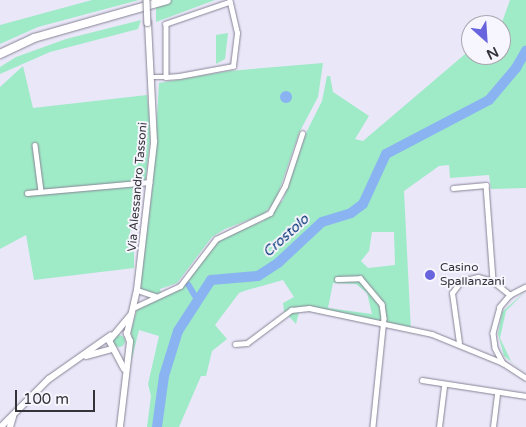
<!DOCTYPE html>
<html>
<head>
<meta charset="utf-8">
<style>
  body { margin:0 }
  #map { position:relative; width:526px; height:427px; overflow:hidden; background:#eae7f9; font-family:"Varela Round",sans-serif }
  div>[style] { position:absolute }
  .green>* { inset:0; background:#9feac7 }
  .round { border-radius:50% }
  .water>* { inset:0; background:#8ab4f1 }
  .canal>* { height:5.5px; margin:-2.75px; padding:0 2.75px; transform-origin:2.75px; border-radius:2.75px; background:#8ab4f1 }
  .river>* { height:10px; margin:-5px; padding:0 5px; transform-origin:5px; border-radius:5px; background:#8ab4f1 }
  .roads { filter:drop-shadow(0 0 1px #868394) drop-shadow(0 0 1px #868394) }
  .minor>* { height:4.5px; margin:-2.25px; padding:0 2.25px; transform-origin:2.25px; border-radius:2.25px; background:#fff }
  .tertiary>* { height:5.5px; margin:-2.75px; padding:0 2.75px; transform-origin:2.75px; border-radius:2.75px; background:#fff }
  .primary>* { height:8px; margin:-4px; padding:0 4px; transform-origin:4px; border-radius:4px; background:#fff }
  .bridges { filter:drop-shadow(0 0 1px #868394) drop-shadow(0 0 1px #868394) }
  .tertiary-bridge>* { height:5.5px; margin:-2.75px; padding:0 2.75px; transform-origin:2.75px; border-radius:2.75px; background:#fff }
  .dots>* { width:14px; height:14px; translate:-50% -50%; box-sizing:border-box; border:2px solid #f7f5fd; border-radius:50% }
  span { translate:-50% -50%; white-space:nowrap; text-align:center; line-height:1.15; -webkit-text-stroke:4px #f7f5fd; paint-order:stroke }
  .street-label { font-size:12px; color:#34333a }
  .poi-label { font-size:12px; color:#34333a }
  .left { translate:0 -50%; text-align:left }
  .water-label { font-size:14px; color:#003172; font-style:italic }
  .north { position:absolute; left:461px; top:15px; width:50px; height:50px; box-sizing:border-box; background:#f7f5fd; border:1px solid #a9a7af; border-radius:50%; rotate:154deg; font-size:14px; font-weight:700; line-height:20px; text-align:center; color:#34333a }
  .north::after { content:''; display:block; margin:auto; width:18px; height:22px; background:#6764dd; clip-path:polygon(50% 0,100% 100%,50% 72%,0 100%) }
  .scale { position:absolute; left:15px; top:390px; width:80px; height:22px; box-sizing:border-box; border:2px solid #34333a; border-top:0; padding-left:6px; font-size:15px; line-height:18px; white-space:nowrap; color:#34333a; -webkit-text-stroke:4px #f7f5fd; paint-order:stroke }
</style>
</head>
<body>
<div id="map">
  <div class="green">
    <div style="clip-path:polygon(92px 0,139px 0,38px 27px,0 44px,0 25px)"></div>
    <div style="clip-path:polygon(156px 0,215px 0,156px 22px)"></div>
    <div style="clip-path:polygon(evenodd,510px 0,526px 0,526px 188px,491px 189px,489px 175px,450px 178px,449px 165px,439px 166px,404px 191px,411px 332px,307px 311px,299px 312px,296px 324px,284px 311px,283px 303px,294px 297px,283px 280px,244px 291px,239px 293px,215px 325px,227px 339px,212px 351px,206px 376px,201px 376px,179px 427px,147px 427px,151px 396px,148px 384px,159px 336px,139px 330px,129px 370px,133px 344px,131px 331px,137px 309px,177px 291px,222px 238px,263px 221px,283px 200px,307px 131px,322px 101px,327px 76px,330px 76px,333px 92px,369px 116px,355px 139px,363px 141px,471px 49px,471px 55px,501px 55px,501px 25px,510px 0,372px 232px,394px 232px,395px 265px,368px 268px,361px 261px,369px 251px,372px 232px,510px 0,333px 283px,356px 284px,367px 293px,372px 314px,328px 308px,333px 283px)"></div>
    <div style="clip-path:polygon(141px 20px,138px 29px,50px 52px,0 74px,0 67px,16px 57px,66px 39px)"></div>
    <div style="clip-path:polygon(228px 33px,225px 59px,216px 64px,216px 35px)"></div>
    <div style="clip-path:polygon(323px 63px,318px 97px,299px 133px,276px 200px,264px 214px,225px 229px,212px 237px,177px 283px,160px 289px,161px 293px,152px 294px,140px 289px,153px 182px,159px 83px,229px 71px)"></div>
    <div style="clip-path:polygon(23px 66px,33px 108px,147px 95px,151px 132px,146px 176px,145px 182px,141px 183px,129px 237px,134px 253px,134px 268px,34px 280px,26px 235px,0 249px,0 87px)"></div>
    <div style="clip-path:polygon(526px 291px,506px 311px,500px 338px,511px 361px,526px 373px,504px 356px,498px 334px,502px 312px)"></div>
    <div class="round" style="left:113px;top:335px;width:12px;height:12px"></div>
  </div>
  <div class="water">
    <div class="round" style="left:280px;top:91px;width:12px;height:12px"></div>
  </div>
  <div class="canal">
    <div style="left:189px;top:285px;width:16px;rotate:60deg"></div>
  </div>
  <div class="river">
    <div style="left:157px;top:427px;width:51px;rotate:-82.2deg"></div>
    <div style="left:164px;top:376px;width:47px;rotate:-72.7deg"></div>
    <div style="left:178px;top:331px;width:61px;rotate:-57.1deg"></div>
    <div style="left:211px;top:280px;width:47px;rotate:-4.9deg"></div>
    <div style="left:258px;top:276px;width:24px;rotate:-33deg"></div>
    <div style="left:278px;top:263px;width:60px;rotate:-43deg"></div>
    <div style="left:322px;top:222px;width:30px;rotate:-17deg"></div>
    <div style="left:351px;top:213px;width:15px;rotate:-37deg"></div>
    <div style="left:363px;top:204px;width:55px;rotate:-65.3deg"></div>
    <div style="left:386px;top:154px;width:116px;rotate:-27.7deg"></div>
    <div style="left:489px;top:100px;width:42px;rotate:-49.8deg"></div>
    <div style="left:516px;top:68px;width:20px;rotate:-60deg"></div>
  </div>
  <div class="roads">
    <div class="minor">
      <div style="left:152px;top:77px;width:14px"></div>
      <div style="left:166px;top:77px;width:13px;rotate:-4deg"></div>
      <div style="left:179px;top:76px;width:55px;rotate:-10.5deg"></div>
      <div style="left:233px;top:66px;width:33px;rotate:-83deg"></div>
      <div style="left:237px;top:33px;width:32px;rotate:-103deg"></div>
      <div style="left:230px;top:2px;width:68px;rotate:161deg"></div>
      <div style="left:166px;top:24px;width:53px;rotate:90deg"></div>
      <div style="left:35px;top:145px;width:46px;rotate:82.6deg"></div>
      <div style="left:453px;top:188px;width:33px;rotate:-5deg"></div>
      <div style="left:486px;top:185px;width:96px;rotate:85.8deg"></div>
      <div style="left:493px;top:281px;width:22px;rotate:39deg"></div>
      <div style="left:27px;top:193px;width:123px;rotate:-5.1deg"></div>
      <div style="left:337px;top:279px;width:23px;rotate:-2deg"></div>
      <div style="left:360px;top:278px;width:34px;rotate:50deg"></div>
      <div style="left:382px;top:304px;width:14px;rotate:82deg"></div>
      <div style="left:384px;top:318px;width:110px;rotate:95.8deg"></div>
      <div style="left:526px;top:287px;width:18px;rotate:153deg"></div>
      <div style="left:510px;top:295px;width:16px;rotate:130deg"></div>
      <div style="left:500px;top:307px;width:27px;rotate:105deg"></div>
      <div style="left:493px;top:333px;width:15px;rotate:82deg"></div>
      <div style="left:495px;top:348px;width:17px;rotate:62deg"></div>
      <div style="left:503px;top:363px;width:27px;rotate:33deg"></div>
      <div style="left:137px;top:290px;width:19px;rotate:18deg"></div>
      <div style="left:133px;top:308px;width:52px;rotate:-25.1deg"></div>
      <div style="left:180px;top:286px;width:59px;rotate:-52.5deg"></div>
      <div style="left:216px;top:239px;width:60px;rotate:-25.7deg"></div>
      <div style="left:270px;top:213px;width:31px;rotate:-61deg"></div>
      <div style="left:285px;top:186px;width:55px;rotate:-71.9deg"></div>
      <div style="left:459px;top:343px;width:50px;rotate:-98deg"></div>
      <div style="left:452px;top:293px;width:15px;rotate:-53deg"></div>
      <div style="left:461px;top:281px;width:17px;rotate:-13deg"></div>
      <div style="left:478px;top:277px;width:16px;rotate:15deg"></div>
      <div style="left:235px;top:344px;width:12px;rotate:-5deg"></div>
      <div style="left:247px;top:343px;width:55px;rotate:-36.9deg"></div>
      <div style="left:291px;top:310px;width:18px;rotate:-6deg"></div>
      <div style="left:309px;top:308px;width:126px;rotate:11.9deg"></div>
      <div style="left:432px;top:334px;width:77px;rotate:22.2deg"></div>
      <div style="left:422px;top:380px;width:105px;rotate:8.7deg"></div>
      <div style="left:439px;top:427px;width:41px;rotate:-83deg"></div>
      <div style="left:493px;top:427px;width:34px;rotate:-83deg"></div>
    </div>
    <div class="tertiary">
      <div style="left:86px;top:356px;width:28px;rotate:-15deg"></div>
      <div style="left:124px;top:369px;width:32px;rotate:-118deg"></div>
      <div style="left:109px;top:341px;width:34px;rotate:-50deg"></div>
      <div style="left:1px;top:427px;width:68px;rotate:-45deg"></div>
      <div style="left:49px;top:379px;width:75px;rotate:-35.2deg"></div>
      <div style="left:10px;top:427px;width:10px;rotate:-73deg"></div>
      <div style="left:120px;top:427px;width:86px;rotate:-83.3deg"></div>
      <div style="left:130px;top:342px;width:9px;rotate:-111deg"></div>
      <div style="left:127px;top:334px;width:45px;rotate:-77.2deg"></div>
      <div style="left:137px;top:290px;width:149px;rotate:-83.4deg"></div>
      <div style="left:154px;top:142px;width:119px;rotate:-92.9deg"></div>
    </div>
    <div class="primary">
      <div style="left:0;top:54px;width:38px;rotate:-25deg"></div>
      <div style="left:34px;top:38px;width:138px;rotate:-15.9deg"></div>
    </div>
  </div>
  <div class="bridges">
    <div class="tertiary-bridge">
      <div style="left:147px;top:0;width:23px;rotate:88deg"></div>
    </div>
  </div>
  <div class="dots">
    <div style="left:430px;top:275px;background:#6764dd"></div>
  </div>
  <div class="street-label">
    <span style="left:138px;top:187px;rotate:-85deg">Via Alessandro Tassoni</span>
  </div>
  <div class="poi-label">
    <span class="left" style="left:440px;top:275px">Casino<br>Spallanzani</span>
  </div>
  <div class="water-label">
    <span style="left:286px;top:236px;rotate:-42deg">Crostolo</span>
  </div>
  <div class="north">N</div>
  <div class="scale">100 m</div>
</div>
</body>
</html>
